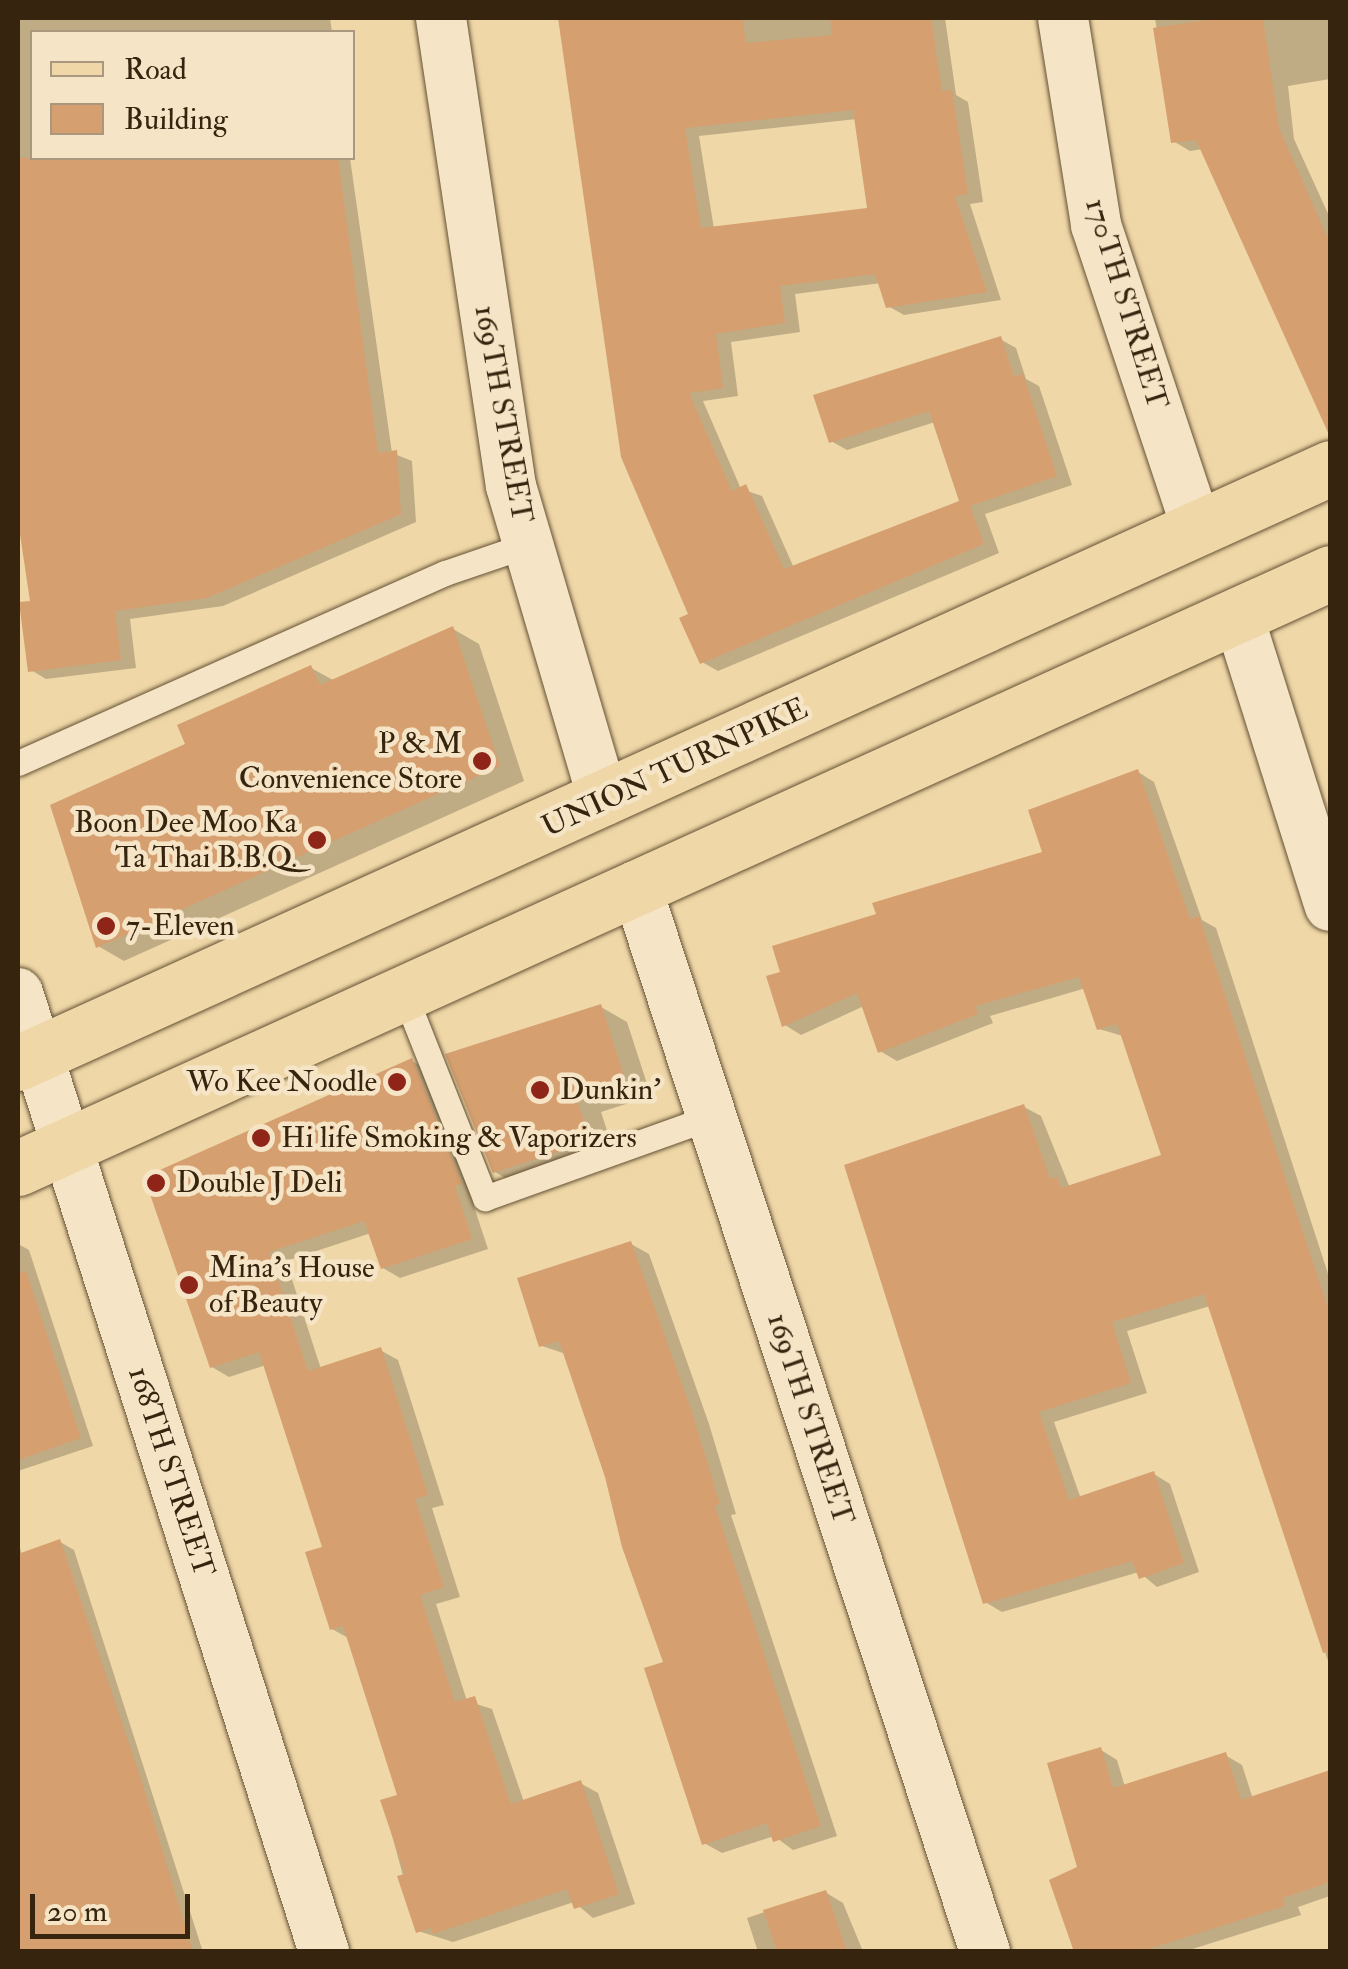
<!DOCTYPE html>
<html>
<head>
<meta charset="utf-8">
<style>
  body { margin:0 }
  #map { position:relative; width:1348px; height:1969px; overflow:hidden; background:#efd7a7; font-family:"IM FELL Double Pica",serif }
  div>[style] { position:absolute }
  .shadow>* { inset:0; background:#0003 }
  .building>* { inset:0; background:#d69f70 }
  .roads { filter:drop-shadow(0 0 2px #645135) drop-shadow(0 0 2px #645135) }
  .service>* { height:25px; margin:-12.5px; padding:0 12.5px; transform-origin:12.5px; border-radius:12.5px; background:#f5e5c6 }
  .minor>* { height:50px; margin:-25px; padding:0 25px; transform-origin:25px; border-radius:25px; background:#f5e5c6 }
  .primary>* { height:55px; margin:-27.5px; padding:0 27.5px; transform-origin:27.5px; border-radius:27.5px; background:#efd7a7 }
  .dots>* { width:28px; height:28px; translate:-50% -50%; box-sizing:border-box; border:5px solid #f5e5c6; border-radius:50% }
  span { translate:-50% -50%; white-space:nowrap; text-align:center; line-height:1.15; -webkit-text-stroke:9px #f5e5c6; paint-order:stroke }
  .street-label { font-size:30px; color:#36240f }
  .poi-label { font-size:30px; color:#36240f }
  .right { translate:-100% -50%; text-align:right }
  .left { translate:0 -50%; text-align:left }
  .frame { position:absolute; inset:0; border:20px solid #36240f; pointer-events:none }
  .legend { position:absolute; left:30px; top:30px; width:325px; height:130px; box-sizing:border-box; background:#f5e5c6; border:2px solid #a9987d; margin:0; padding:12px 18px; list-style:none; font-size:30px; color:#36240f }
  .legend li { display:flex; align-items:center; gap:20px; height:50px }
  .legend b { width:50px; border:2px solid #a9987d }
  .scale { position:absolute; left:30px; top:1894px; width:160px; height:45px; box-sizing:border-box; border:5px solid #36240f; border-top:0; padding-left:12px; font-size:30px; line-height:35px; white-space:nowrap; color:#36240f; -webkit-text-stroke:8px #f5e5c6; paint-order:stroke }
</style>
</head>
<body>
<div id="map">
  <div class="shadow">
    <div style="clip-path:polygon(18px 18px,330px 18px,332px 32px,32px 32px,32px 158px,350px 158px,392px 453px,412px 461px,416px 522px,223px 606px,130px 619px,136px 668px,46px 679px,31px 670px,33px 603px,18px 505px)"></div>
    <div style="clip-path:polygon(evenodd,561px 18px,945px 18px,956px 95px,968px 102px,983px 202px,970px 204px,1001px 300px,904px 315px,888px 306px,881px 283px,795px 294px,800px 332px,731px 342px,738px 396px,703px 401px,741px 489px,762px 496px,794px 568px,962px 503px,935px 422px,847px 450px,831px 441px,1000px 339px,1016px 348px,1026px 379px,1039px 386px,1072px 485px,985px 514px,999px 553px,718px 671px,702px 662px,692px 615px,624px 457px,561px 18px,857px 119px,870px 210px,714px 229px,699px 136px,857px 119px)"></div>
    <div style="clip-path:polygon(1155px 18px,1330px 18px,1330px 79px,1288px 86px,1294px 139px,1330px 218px,1330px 407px,1316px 399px,1203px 149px,1190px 151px,1173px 141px)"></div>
    <div style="clip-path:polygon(453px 629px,479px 644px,524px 781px,124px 961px,98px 946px,188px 745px,311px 668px,335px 681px)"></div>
    <div style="clip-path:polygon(1138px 772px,1154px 782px,1202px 920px,1216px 928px,1330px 1280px,1330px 1667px,1210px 1306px,1127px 1331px,1147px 1393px,1054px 1422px,1081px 1499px,1154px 1474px,1170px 1484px,1199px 1572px,1157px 1587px,1139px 1572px,1002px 1612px,985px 1602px,1024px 1107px,1041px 1116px,1070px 1188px,1164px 1157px,1123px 1036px,1099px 1029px,1086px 988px,990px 1016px,993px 1023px,897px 1061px,880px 1051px,864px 1006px,801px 1035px,785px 1025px,879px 916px,1045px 854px)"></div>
    <div style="clip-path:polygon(601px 1007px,627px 1022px,651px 1096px,601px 1112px,615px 1155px,521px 1187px,495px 1172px)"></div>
    <div style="clip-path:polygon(412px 1061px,429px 1071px,488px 1249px,400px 1278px,383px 1268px,371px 1233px,286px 1261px,321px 1369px,380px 1350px,398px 1360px,444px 1505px,432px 1508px,460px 1597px,436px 1604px,467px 1701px,492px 1709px,524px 1802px,580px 1783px,598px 1793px,635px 1904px,593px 1918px,574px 1902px,453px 1942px,418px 1931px,383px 1802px,401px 1797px,350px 1639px,332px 1629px,325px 1549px,266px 1365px,229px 1377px,212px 1367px,147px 1179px)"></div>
    <div style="clip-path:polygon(18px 1244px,29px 1250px,93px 1446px,18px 1471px)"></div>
    <div style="clip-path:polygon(631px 1244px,649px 1254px,709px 1424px,736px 1514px,731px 1515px,837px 1836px,793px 1850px,774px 1836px,722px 1853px,704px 1843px,666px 1664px,608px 1476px,566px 1354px,542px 1346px)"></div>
    <div style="clip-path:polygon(18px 1542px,22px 1555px,60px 1542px,74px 1550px,203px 1952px,18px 1952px,18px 1815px,53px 1803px,26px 1724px,18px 1727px)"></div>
    <div style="clip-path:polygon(1101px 1750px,1117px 1760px,1125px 1787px,1225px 1755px,1242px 1765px,1253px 1799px,1330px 1773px,1330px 1896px,1298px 1907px,1301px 1915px,1183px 1952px,1077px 1952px,1080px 1868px)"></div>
    <div style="clip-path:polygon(825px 1892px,843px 1903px,862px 1949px,872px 1952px,758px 1952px,747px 1918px)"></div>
  </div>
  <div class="building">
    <div style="clip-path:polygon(evenodd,558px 18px,742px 18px,746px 43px,832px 35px,830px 18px,931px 18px,942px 91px,952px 90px,968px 194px,955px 196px,987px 292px,886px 308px,875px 274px,780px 286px,785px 323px,716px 334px,723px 388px,689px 393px,732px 491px,746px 484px,784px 569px,959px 501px,929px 411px,829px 443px,813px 395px,1001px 336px,1014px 377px,1023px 374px,1057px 476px,970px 506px,984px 544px,700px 664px,679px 618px,688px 614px,621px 457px,558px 18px,853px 110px,867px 208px,701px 228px,685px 128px,853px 110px)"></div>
    <div style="clip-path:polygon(1220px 18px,1263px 18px,1279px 128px,1330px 243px,1330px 437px,1196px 140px,1171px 143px,1153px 28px)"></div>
    <div style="clip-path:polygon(18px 158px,338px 158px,378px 453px,397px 450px,401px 514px,207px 598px,115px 611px,121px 660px,28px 672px,19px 602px,30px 601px,18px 521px)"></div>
    <div style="clip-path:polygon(453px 626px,500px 766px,96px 948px,50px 805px,185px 744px,177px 725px,311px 665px,320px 685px)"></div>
    <div style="clip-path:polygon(1138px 769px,1190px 919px,1199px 916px,1330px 1314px,1330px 1651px,1323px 1653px,1204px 1294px,1112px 1322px,1131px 1383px,1039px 1412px,1069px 1500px,1154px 1471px,1184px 1563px,1139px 1579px,1132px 1561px,983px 1604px,844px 1165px,1024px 1104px,1050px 1179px,1057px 1177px,1061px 1188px,1161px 1155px,1117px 1024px,1097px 1030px,1079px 977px,975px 1006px,978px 1014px,878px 1053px,857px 993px,782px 1027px,766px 976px,780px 972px,772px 946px,876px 914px,872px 903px,1042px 852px,1028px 810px)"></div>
    <div style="clip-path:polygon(601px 1004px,626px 1082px,576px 1098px,591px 1141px,493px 1173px,445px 1054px)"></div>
    <div style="clip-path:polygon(412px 1058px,462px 1184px,455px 1186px,472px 1239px,381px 1269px,364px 1221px,269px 1252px,308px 1371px,381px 1347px,428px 1495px,415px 1499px,444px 1587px,420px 1595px,455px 1702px,475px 1696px,511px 1804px,581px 1780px,619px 1894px,574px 1909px,567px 1889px,433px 1934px,431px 1928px,416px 1933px,397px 1876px,405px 1874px,380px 1800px,397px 1795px,343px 1626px,330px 1630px,305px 1552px,322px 1547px,259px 1352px,210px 1368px,144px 1177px)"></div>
    <div style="clip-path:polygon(631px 1241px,692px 1412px,720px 1504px,715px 1506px,821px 1826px,773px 1842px,767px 1823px,702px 1845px,644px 1668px,663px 1662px,622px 1547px,605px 1477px,559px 1341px,539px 1347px,517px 1278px)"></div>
    <div style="clip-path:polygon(26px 1271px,81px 1438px,18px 1460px,18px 1273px)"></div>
    <div style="clip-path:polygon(60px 1539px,141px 1779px,193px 1952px,18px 1952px,18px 1554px)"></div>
    <div style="clip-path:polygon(1101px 1747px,1113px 1788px,1226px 1752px,1241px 1800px,1330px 1770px,1330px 1882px,1283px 1898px,1285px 1906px,1139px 1952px,1074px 1952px,1049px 1880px,1077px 1867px,1047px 1763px)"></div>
    <div style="clip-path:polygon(826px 1890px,847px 1952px,777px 1952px,763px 1910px)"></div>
  </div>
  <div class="roads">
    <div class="service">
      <div style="left:18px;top:763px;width:467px;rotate:-24deg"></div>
      <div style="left:445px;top:573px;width:87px;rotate:-18.9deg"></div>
      <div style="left:403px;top:991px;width:223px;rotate:68.4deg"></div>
      <div style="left:485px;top:1198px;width:240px;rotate:-19.7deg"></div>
    </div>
    <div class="minor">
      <div style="left:441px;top:18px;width:473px;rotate:81.5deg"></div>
      <div style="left:511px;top:486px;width:328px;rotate:73.6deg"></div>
      <div style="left:1063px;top:18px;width:210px;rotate:80.9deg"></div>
      <div style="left:1096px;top:225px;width:319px;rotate:71.6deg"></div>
      <div style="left:1238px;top:615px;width:305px;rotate:72.5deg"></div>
      <div style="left:636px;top:886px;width:1122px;rotate:71.87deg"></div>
      <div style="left:18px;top:993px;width:1007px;rotate:72.3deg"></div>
    </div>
    <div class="primary">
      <div style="left:18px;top:1063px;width:1441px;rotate:-24.39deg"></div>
      <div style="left:18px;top:1168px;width:1441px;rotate:-24.39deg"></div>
    </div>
  </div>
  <div class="dots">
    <div style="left:482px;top:761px;background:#8f2418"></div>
    <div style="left:317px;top:840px;background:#8f2418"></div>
    <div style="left:106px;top:926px;background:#8f2418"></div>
    <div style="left:397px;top:1082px;background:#8f2418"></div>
    <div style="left:540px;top:1090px;background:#8f2418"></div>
    <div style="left:261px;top:1138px;background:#8f2418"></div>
    <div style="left:156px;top:1183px;background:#8f2418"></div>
    <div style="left:189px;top:1285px;background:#8f2418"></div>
  </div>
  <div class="street-label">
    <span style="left:1126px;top:304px;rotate:73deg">170TH STREET</span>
    <span style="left:503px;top:414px;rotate:80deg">169TH STREET</span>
    <span style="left:675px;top:768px;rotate:-25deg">UNION TURNPIKE</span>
    <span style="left:810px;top:1419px;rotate:72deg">169TH STREET</span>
    <span style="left:171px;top:1472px;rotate:72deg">168TH STREET</span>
  </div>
  <div class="poi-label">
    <span class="right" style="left:462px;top:761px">P &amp; M<br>Convenience Store</span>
    <span class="right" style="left:297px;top:840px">Boon Dee Moo Ka<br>Ta Thai B.B.Q.</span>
    <span class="left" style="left:126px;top:926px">7-Eleven</span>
    <span class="right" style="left:377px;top:1082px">Wo Kee Noodle</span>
    <span class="left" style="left:560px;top:1090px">Dunkin'</span>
    <span class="left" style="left:281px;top:1138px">Hi life Smoking &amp; Vaporizers</span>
    <span class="left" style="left:176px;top:1183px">Double J Deli</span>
    <span class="left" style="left:209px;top:1285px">Mina's House<br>of Beauty</span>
  </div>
  <div class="frame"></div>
  <ul class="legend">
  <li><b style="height:12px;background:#efd7a7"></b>Road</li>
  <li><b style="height:28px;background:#d69f70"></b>Building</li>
  </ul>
  <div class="scale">20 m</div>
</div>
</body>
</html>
